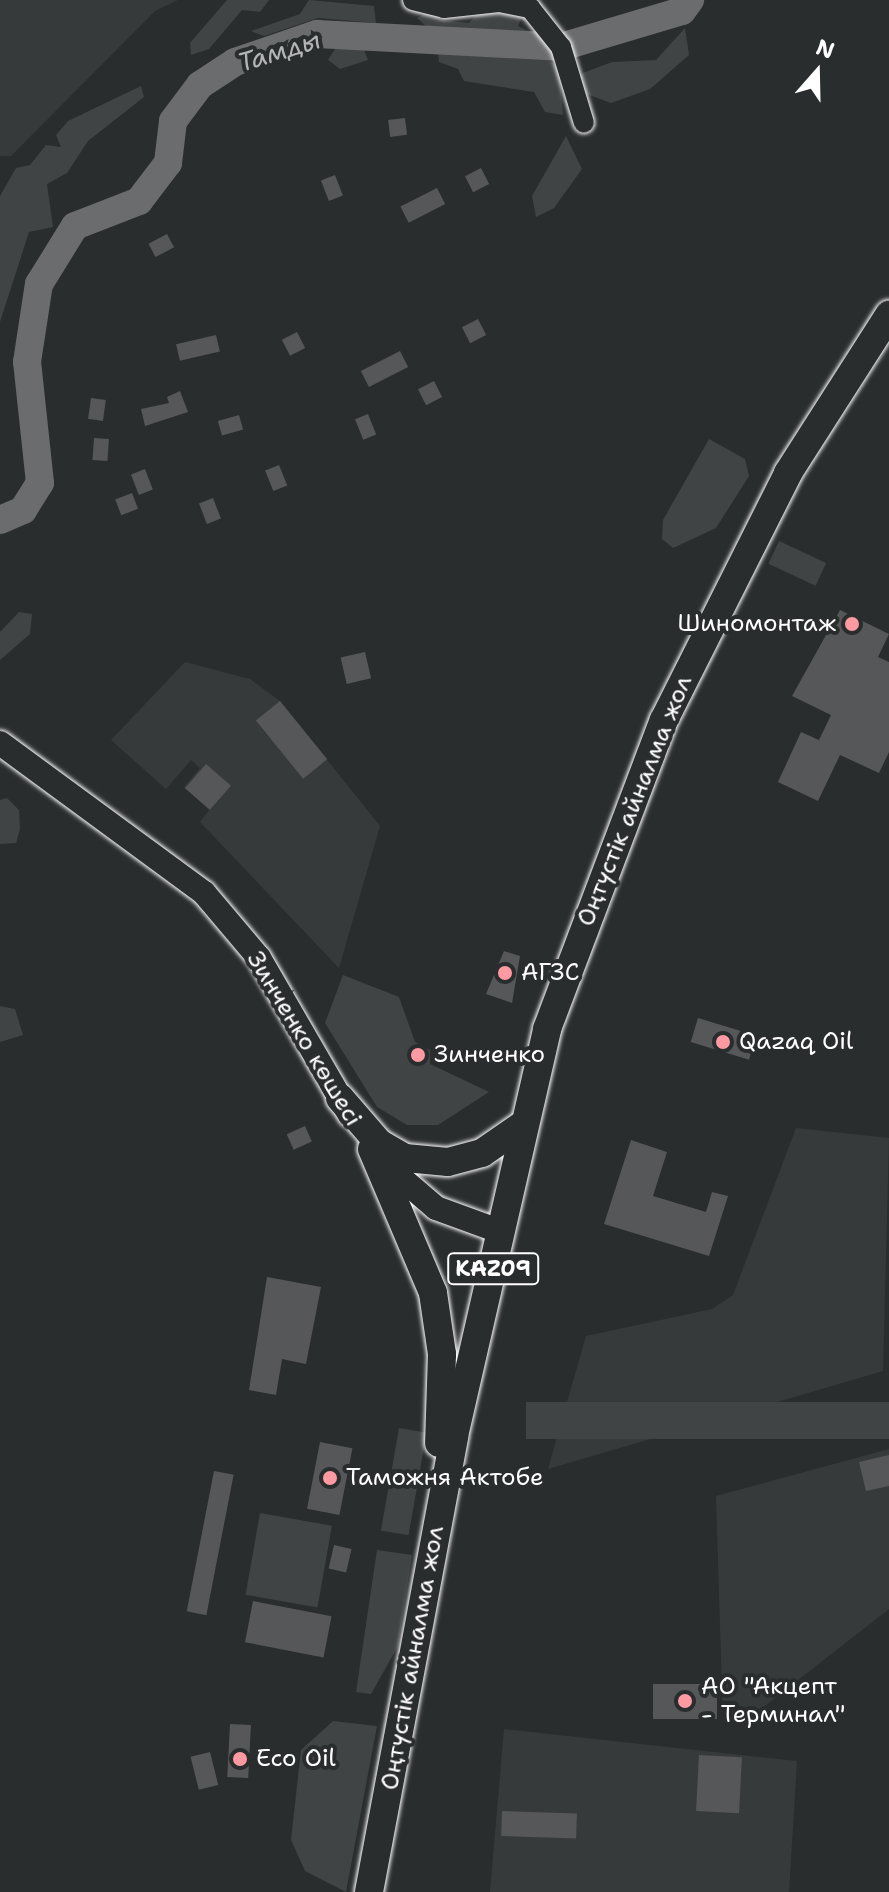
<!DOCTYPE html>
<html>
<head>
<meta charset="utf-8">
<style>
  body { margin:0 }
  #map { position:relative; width:889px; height:1892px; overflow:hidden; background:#2a2d2e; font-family:"Shantell Sans",sans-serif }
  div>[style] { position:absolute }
  .built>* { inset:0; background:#373a3b }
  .green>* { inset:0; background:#414445; transform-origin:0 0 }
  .river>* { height:28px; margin:-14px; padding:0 14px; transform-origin:14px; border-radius:14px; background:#6a6c6d }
  .building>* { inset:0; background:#555758; transform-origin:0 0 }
  .roads { filter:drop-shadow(0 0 2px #fff) drop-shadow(0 0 2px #fff) }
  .minor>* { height:20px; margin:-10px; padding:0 10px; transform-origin:10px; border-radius:10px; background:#2a2d2e }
  .major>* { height:24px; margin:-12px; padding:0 12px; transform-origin:12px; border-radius:12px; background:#2a2d2e }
  .highway>* { height:28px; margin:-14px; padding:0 14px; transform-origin:14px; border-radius:14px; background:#2a2d2e }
  .dots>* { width:22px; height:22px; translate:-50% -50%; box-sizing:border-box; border:4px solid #2a2d2e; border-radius:50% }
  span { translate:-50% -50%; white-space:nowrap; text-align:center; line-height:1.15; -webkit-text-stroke:8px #2a2d2e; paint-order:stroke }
  .shield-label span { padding:2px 6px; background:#2a2d2e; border:2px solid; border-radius:6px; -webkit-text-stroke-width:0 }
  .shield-label { font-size:22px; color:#fff; font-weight:700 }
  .poi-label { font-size:24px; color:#fff }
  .right { translate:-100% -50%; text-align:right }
  .left { translate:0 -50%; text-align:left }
  .street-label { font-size:24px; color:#fff }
  .water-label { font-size:26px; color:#b4b6b6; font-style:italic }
  .north { position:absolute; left:777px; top:32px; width:80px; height:80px; -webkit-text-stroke:6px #2a2d2e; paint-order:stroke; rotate:20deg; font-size:22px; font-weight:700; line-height:32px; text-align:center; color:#fff }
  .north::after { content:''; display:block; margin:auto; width:28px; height:36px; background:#fff; clip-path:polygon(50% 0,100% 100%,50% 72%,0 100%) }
</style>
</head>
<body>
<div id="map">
  <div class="built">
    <div style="clip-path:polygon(0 0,178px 0,155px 11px,11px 156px,0 156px)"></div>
    <div style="clip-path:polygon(185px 662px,250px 679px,280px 701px,380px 826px,339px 968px,200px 822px,209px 810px,184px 787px,200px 768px,191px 760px,166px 789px,111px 740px)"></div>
    <div style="clip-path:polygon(796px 1128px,889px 1138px,883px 1371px,548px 1469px,586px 1336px,712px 1309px,733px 1295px)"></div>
    <div style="clip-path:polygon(889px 1449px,889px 1609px,747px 1720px,723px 1721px,716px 1496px)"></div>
    <div style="clip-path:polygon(504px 1729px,797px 1761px,789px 1892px,490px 1892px)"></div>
  </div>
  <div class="green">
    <div style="clip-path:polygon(227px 0,269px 0,260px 12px,242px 10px,209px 49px,191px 55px,190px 43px)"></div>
    <div style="clip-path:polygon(309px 0,374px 6px,376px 23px,318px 18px,264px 36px,251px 31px,300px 14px)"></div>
    <div style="clip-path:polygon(485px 5px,523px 13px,518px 26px,547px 40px,436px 35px,417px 18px,431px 11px,440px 20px,469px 23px)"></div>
    <div style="clip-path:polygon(685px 28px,689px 55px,650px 89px,611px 103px,573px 89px,583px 73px,612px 62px,656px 60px)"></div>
    <div style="clip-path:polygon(351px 47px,363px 47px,368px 60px,340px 69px,328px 60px,335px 49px)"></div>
    <div style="clip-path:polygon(489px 48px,545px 57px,559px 68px,563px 115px,545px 112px,534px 92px,464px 81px,458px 69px,439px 62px,438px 51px)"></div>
    <div style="clip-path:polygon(141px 86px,144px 97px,88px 141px,67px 173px,47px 184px,53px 227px,29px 232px,0 322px,0 196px,16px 168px,30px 165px,46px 145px,61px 147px,56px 135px,68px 121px)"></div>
    <div style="clip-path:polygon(566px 136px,582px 169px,554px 208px,536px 217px,532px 196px)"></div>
    <div style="clip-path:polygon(709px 439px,745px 459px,749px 476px,716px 528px,673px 548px,662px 539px,663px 520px)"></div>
    <div style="left:779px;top:541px;width:52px;height:25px;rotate:25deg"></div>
    <div style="clip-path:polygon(19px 612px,32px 614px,30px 634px,0 660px,0 632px)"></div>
    <div style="clip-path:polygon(7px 798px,19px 810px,20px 829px,16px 843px,0 844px,0 800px)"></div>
    <div style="clip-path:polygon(343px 975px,399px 997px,415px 1042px,430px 1050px,430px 1064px,489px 1092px,438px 1125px,407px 1125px,377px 1107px,325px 1023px)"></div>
    <div style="clip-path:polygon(0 1006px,15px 1009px,23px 1035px,0 1042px)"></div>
    <div style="left:889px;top:1402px;width:37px;height:363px;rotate:90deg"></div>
    <div style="left:399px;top:1428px;width:28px;height:104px;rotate:10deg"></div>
    <div style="left:260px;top:1513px;width:73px;height:83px;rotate:10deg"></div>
    <div style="clip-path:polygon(377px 1550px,412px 1555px,398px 1646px,371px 1694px,356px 1692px)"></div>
    <div style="clip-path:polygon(333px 1721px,377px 1726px,346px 1892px,305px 1871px,291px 1840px,301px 1750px)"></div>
  </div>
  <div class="river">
    <div style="left:0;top:520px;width:25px;rotate:-23deg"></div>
    <div style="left:23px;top:510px;width:32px;rotate:-58deg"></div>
    <div style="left:40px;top:483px;width:122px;rotate:-96.1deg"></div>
    <div style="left:27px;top:362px;width:79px;rotate:-81.3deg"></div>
    <div style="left:39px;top:284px;width:68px;rotate:-58.2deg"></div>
    <div style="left:75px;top:226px;width:69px;rotate:-21.3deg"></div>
    <div style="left:139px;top:201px;width:48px;rotate:-52.7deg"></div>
    <div style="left:168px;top:163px;width:42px;rotate:-83.2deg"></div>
    <div style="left:173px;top:121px;width:45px;rotate:-53.1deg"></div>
    <div style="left:200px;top:85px;width:42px;rotate:-33.3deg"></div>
    <div style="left:235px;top:62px;width:87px;rotate:-18.9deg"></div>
    <div style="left:317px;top:34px;width:244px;rotate:3deg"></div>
    <div style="left:561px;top:47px;width:126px;rotate:-16.6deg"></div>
    <div style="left:682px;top:11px;width:14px;rotate:-54deg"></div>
  </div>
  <div class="building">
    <div style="left:405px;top:118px;width:17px;height:17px;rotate:83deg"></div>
    <div style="left:481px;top:168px;width:18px;height:18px;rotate:63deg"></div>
    <div style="left:335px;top:175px;width:22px;height:15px;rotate:69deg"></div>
    <div style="left:437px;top:188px;width:18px;height:41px;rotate:63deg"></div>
    <div style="left:167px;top:234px;width:15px;height:21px;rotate:62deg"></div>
    <div style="left:478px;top:319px;width:18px;height:18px;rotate:63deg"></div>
    <div style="left:297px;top:332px;width:18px;height:17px;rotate:63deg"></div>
    <div style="left:216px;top:335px;width:17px;height:41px;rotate:77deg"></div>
    <div style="left:400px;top:351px;width:18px;height:44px;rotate:63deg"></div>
    <div style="left:434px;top:381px;width:18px;height:18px;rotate:63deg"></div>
    <div style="clip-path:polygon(180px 391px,188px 412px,145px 426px,141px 409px,169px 403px,167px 397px)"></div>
    <div style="left:91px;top:398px;width:15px;height:21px;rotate:8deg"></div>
    <div style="left:368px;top:414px;width:22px;height:14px;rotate:68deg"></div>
    <div style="left:239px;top:415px;width:15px;height:22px;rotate:74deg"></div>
    <div style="left:94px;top:438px;width:15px;height:22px;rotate:4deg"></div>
    <div style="left:279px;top:465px;width:22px;height:15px;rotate:68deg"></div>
    <div style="left:145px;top:469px;width:22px;height:15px;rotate:69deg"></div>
    <div style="left:132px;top:493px;width:17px;height:18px;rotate:69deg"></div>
    <div style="left:213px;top:498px;width:22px;height:15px;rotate:69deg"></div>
    <div style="clip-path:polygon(840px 610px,889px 634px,878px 657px,889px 662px,889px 752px,879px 773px,840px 755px,818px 801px,778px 782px,801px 732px,819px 740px,831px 715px,792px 696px)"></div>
    <div style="left:365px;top:652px;width:27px;height:25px;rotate:77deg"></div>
    <div style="left:280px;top:701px;width:75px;height:31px;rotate:51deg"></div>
    <div style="left:206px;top:764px;width:33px;height:32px;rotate:41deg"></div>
    <div style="clip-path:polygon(504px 951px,520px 956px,512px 1003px,486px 994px)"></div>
    <div style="left:698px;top:1018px;width:61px;height:25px;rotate:17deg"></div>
    <div style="left:305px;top:1126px;width:17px;height:20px;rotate:66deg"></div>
    <div style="clip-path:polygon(631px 1140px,667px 1152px,653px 1196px,706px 1212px,712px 1192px,728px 1196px,709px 1256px,604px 1224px)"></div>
    <div style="clip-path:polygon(267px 1277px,321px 1287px,306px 1364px,282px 1359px,276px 1395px,249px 1390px)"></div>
    <div style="left:320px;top:1442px;width:33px;height:68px;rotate:11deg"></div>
    <div style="clip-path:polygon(889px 1455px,889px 1486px,866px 1491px,859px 1462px)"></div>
    <div style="left:214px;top:1471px;width:20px;height:143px;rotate:11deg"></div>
    <div style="left:334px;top:1545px;width:18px;height:24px;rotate:13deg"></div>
    <div style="left:253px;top:1601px;width:80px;height:42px;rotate:11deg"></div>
    <div style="left:653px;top:1684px;width:64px;height:35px"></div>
    <div style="left:230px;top:1724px;width:21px;height:53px;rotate:3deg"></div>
    <div style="left:210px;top:1752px;width:34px;height:20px;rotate:76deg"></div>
    <div style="left:699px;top:1755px;width:43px;height:56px;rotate:3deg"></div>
    <div style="left:502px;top:1811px;width:75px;height:25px;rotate:2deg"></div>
  </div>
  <div class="roads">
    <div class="minor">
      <div style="left:413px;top:0;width:32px;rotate:14deg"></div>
      <div style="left:444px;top:8px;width:55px;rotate:-6.2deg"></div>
      <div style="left:499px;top:2px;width:32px;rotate:11deg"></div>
      <div style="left:530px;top:8px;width:50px;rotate:51.5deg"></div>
      <div style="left:561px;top:47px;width:79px;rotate:73.2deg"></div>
    </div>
    <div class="major">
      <div style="left:0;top:743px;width:253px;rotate:36.3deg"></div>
      <div style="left:204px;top:893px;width:85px;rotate:49.8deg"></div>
      <div style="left:259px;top:958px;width:181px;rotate:59.9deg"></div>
      <div style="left:379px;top:1159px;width:75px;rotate:40.7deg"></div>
      <div style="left:436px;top:1208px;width:70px;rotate:20deg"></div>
    </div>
    <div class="highway">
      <div style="left:340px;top:1098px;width:60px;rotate:49.1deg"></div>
      <div style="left:379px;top:1143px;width:30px;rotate:30deg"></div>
      <div style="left:405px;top:1158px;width:43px;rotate:5.3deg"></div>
      <div style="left:448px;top:1162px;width:35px;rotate:-15deg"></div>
      <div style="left:482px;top:1153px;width:51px;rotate:-34.6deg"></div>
      <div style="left:372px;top:1149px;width:156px;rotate:67deg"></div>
      <div style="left:433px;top:1293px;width:62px;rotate:81.6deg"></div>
      <div style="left:442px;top:1354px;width:89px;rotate:91.9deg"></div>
      <div style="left:369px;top:1892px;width:464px;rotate:-79.4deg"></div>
      <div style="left:454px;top:1436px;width:417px;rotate:-77.1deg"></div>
      <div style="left:547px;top:1029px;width:330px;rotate:-69.3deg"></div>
      <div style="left:664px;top:720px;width:276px;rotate:-63.3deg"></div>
      <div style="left:788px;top:473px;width:188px;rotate:-57.4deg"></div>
    </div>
  </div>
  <div class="dots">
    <div style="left:852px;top:624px;background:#ff9aa2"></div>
    <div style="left:505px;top:973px;background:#ff9aa2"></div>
    <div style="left:723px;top:1042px;background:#ff9aa2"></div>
    <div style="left:418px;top:1055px;background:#ff9aa2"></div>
    <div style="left:330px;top:1478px;background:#ff9aa2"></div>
    <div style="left:685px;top:1701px;background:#ff9aa2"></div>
    <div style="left:240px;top:1759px;background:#ff9aa2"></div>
  </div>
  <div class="shield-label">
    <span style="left:493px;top:1269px">KAZ09</span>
  </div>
  <div class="poi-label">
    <span class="right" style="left:836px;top:624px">Шиномонтаж</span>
    <span class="left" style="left:521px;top:973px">АГЗС</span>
    <span class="left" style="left:739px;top:1042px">Qazaq Oil</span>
    <span class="left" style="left:434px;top:1055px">Зинченко</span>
    <span class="left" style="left:346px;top:1478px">Таможня Актобе</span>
    <span class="left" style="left:701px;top:1701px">АО "Акцепт<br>- Терминал"</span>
    <span class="left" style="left:256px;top:1759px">Eco Oil</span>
  </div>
  <div class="street-label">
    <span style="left:635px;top:801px;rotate:-68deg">Оңтүстік айналма жол</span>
    <span style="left:304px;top:1039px;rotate:59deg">Зинченко көшесі</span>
    <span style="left:413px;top:1658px;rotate:-80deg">Оңтүстік айналма жол</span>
  </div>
  <div class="water-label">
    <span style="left:279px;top:51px;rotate:-17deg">Тамды</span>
  </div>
  <div class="north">N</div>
</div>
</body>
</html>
